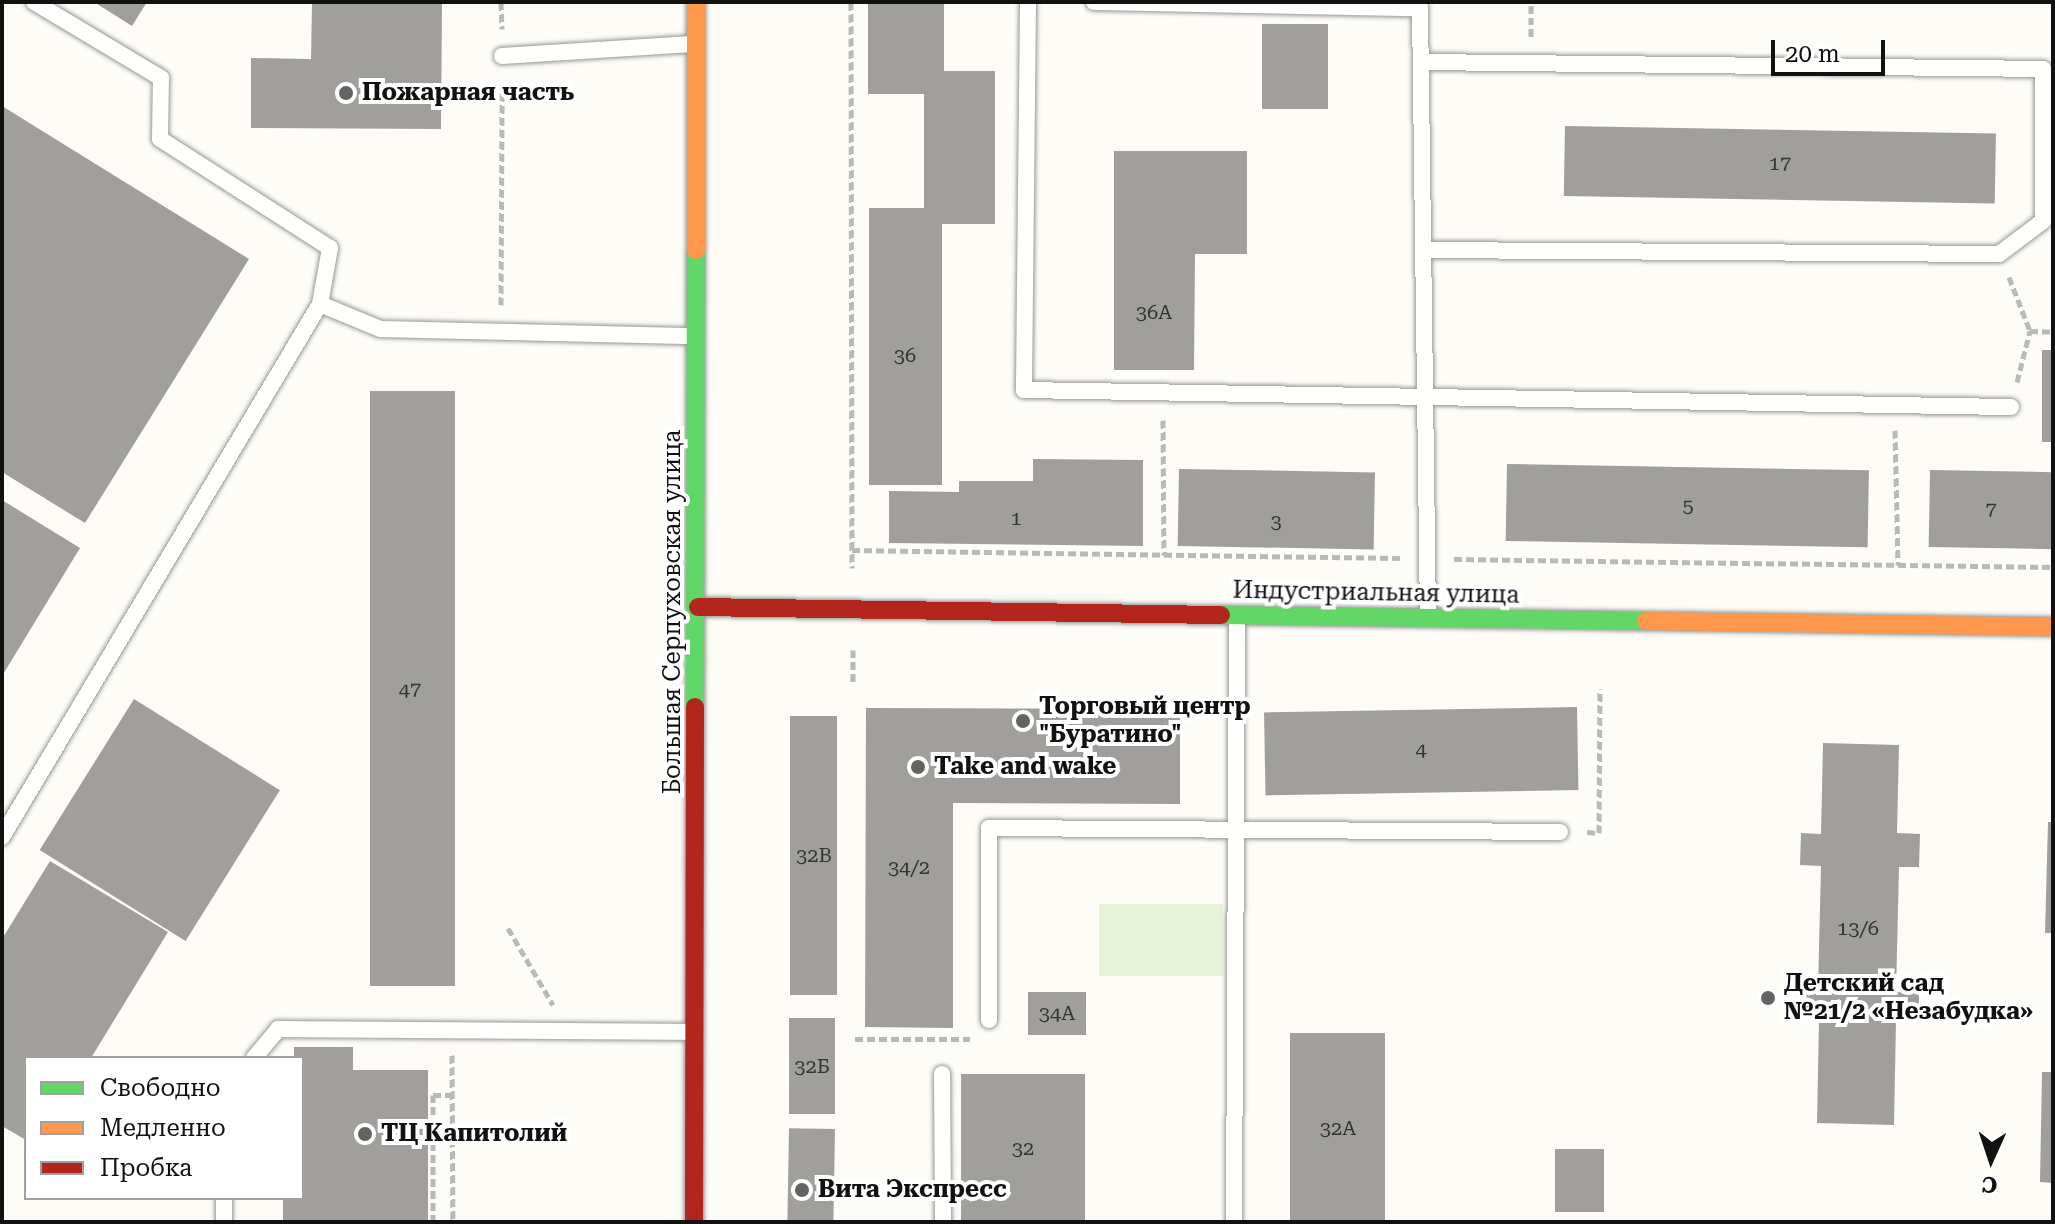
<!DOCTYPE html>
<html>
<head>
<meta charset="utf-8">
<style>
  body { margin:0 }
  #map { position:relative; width:2055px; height:1224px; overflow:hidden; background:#fdfcf7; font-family:"Roboto Serif",serif }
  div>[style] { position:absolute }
  .green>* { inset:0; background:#e7f3d7; transform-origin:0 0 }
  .building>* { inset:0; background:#a19f9c; transform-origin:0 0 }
  .path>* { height:5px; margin-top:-2.5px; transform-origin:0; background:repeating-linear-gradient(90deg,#b9b9b8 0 8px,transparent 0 12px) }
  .roads { filter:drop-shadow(0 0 2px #979795) drop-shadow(0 0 2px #979795) }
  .lane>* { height:16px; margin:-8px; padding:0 8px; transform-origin:8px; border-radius:8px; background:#fffffe }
  .fast>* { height:18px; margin:-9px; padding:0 9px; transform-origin:9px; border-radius:9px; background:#63d668 }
  .slow>* { height:18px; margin:-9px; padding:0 9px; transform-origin:9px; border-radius:9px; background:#ff974d }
  .jam>* { height:18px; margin:-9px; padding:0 9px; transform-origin:9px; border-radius:9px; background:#b3261e }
  .dots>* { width:22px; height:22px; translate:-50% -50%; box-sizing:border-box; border:4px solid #fff; border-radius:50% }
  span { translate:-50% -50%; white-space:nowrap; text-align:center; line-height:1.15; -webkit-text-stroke:8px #fff; paint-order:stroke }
  .number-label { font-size:20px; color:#353434 }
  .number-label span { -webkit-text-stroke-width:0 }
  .poi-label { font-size:24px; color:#111; font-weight:700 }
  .left { translate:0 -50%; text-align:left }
  .street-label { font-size:24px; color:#111 }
  .frame { position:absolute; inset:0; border:4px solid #111; pointer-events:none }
  .legend { position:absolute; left:24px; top:1056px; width:280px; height:144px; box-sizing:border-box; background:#fff; border:2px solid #a0a0a0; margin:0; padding:10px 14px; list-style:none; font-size:24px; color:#111 }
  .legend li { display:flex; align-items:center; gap:16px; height:40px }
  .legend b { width:40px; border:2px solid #a0a0a0 }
  .north { position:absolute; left:1951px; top:1120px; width:80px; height:80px; -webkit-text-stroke:6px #fff; paint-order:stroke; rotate:183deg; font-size:22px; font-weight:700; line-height:32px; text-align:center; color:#111 }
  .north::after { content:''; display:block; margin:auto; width:28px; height:36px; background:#111; clip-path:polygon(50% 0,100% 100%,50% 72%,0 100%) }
  .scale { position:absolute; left:1771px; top:40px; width:114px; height:36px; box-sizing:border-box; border:4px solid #111; border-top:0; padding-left:10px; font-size:24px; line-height:28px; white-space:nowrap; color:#111; -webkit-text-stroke:6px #fff; paint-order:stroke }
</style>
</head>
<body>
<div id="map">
  <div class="green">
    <div style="left:1099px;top:904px;width:124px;height:72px"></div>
  </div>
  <div class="building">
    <div style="clip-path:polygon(94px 2px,147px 2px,132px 26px)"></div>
    <div style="clip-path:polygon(312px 2px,442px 2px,441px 129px,251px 128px,251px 58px,311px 59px)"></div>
    <div style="clip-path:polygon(868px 2px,944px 2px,944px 71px,995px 71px,995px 224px,942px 224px,942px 485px,869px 485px,869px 208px,924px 208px,924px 94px,868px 94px)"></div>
    <div style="left:1262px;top:24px;width:66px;height:85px"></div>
    <div style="clip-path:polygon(2px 106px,249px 259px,85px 523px,2px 472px)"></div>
    <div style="left:1565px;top:126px;width:431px;height:70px;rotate:1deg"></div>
    <div style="clip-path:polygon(1114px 151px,1247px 151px,1247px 254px,1195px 254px,1194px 370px,1114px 370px)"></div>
    <div style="left:2042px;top:350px;width:11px;height:92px"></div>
    <div style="left:370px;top:391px;width:85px;height:595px"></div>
    <div style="clip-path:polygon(1033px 459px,1143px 460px,1143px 546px,889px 543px,889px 491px,959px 492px,959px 481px,1033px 481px)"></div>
    <div style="left:1507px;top:464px;width:362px;height:77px;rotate:1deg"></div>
    <div style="left:1179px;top:469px;width:196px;height:77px;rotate:1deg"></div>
    <div style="left:1930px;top:470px;width:123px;height:77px;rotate:1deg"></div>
    <div style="clip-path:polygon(2px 500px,80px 548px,2px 676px)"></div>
    <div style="left:134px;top:699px;width:172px;height:178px;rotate:32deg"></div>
    <div style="left:1577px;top:707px;width:83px;height:313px;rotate:89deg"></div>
    <div style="clip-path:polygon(866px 708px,1180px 709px,1180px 804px,953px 803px,953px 1028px,865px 1027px)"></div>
    <div style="left:790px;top:716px;width:47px;height:279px"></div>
    <div style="clip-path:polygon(1823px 743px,1899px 745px,1897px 833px,1920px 834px,1919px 867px,1899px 867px,1896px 992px,1919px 993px,1919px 1022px,1896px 1021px,1894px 1125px,1817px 1123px,1819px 1019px,1796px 1018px,1797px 988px,1818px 988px,1821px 866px,1800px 865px,1801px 833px,1821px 834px)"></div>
    <div style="clip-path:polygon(2048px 822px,2053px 822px,2053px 933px,2045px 933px)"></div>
    <div style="clip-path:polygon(50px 861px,168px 932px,91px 1058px,26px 1058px,26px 1140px,2px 1126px,2px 939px)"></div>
    <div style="left:1028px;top:992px;width:58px;height:43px"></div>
    <div style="left:789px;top:1018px;width:46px;height:96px"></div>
    <div style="left:1290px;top:1033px;width:95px;height:189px"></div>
    <div style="clip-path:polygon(294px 1047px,353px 1047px,353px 1070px,428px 1070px,428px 1222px,283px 1222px,283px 1198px,302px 1198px,302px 1058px,294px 1058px)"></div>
    <div style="clip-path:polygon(2042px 1072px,2053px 1072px,2053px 1183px,2040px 1182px)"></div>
    <div style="left:961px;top:1074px;width:124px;height:148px"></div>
    <div style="left:835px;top:1129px;width:93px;height:46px;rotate:91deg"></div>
    <div style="left:1555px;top:1149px;width:49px;height:63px"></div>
  </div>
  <div class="path">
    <div style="left:501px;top:2px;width:27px;rotate:88deg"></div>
    <div style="left:851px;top:2px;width:566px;rotate:89.9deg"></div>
    <div style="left:1531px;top:37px;width:35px;rotate:-90deg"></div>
    <div style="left:2009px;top:277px;width:58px;rotate:68.7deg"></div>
    <div style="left:501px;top:305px;width:222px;rotate:-89.7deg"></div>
    <div style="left:2017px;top:382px;width:53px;rotate:-75.7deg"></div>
    <div style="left:2030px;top:331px;width:23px;rotate:2deg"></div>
    <div style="left:1163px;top:420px;width:135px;rotate:89.6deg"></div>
    <div style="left:1895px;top:430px;width:135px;rotate:88.7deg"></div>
    <div style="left:852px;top:550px;width:548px;rotate:0.84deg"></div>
    <div style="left:1454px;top:559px;width:599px;rotate:0.77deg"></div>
    <div style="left:853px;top:650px;width:35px;rotate:90deg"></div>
    <div style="left:1587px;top:832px;width:12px;rotate:5deg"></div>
    <div style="left:1599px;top:833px;width:144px;rotate:-89.6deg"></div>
    <div style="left:508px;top:928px;width:89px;rotate:59.7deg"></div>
    <div style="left:855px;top:1039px;width:115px"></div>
    <div style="left:452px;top:1055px;width:167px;rotate:89.7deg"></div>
    <div style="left:433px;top:1222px;width:127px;rotate:-90deg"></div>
    <div style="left:433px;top:1095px;width:19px"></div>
  </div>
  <div class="roads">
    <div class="lane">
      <div style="left:1028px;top:2px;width:388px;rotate:90.6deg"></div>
      <div style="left:1024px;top:390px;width:987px;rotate:0.99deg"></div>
      <div style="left:1094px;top:2px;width:326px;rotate:1.1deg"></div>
      <div style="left:1420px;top:8px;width:608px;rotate:89.25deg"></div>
      <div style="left:502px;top:56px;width:190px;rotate:-3.6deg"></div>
      <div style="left:1421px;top:62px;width:622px;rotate:0.64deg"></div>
      <div style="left:2043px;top:69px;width:152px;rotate:90deg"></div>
      <div style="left:2043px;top:221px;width:55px;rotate:143.1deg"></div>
      <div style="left:1999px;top:254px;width:576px;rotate:-179.6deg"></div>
      <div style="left:320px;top:304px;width:65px;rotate:22.6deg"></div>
      <div style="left:380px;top:329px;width:316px;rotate:1.3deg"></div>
      <div style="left:2px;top:837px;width:621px;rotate:-59.18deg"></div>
      <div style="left:320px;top:304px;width:57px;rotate:-79.9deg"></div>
      <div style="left:330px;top:248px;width:202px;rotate:-147.3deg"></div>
      <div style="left:160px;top:139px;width:61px;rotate:-89.1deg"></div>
      <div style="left:161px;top:78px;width:148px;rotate:-149.1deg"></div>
      <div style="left:989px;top:1020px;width:192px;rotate:-90deg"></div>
      <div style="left:989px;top:828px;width:571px;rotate:0.4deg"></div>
      <div style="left:254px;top:1058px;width:38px;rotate:-50deg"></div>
      <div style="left:278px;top:1029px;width:416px;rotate:0.4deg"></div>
      <div style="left:942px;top:1074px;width:148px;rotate:89.6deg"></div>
      <div style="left:224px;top:1222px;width:24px;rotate:-90deg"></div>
      <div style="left:1234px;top:1222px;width:605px;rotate:-89.72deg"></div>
    </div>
    <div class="fast">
      <div style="left:1221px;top:615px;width:425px;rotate:0.8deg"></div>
      <div style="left:695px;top:707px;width:457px;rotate:-89.9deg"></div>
    </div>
    <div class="slow">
      <div style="left:696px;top:250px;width:248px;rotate:-90deg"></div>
      <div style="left:1646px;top:621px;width:407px;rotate:0.8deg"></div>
    </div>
    <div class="jam">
      <div style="left:698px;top:607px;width:523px;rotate:0.88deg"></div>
      <div style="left:694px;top:1222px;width:515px;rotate:-89.89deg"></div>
    </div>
  </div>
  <div class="dots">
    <div style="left:346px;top:93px;background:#646362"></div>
    <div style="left:1023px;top:721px;background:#646362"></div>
    <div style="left:918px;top:767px;background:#646362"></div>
    <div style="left:1768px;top:998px;background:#646362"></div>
    <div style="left:365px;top:1134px;background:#646362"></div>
    <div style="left:802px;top:1190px;background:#646362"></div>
  </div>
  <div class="number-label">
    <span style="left:1780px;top:163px">17</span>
    <span style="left:1154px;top:312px">36А</span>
    <span style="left:905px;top:355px">36</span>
    <span style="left:1688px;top:505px">5</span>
    <span style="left:1991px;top:509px">7</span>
    <span style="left:1016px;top:518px">1</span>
    <span style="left:1276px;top:521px">3</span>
    <span style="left:410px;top:689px">47</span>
    <span style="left:1421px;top:749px">4</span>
    <span style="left:814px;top:855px">32В</span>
    <span style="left:909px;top:867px">34/2</span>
    <span style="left:1858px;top:928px">13/6</span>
    <span style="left:1057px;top:1013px">34А</span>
    <span style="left:812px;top:1066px">32Б</span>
    <span style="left:1338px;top:1128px">32А</span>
    <span style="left:1023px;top:1148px">32</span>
  </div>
  <div class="poi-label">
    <span class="left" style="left:362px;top:93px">Пожарная часть</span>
    <span class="left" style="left:1039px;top:721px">Торговый центр<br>"Буратино"</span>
    <span class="left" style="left:934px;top:767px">Take and wake</span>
    <span class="left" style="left:1784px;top:998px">Детский сад<br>№21/2 «Незабудка»</span>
    <span class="left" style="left:381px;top:1134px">ТЦ Капитолий</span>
    <span class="left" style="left:818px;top:1190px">Вита Экспресс</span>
  </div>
  <div class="street-label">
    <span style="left:1376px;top:593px;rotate:1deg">Индустриальная улица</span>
    <span style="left:673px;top:612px;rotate:-90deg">Большая Серпуховская улица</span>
  </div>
  <div class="frame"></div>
  <ul class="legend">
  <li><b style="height:10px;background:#63d668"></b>Свободно</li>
  <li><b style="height:10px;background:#ff974d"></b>Медленно</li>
  <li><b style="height:10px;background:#b3261e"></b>Пробка</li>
  </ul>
  <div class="north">С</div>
  <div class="scale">20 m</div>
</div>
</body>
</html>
